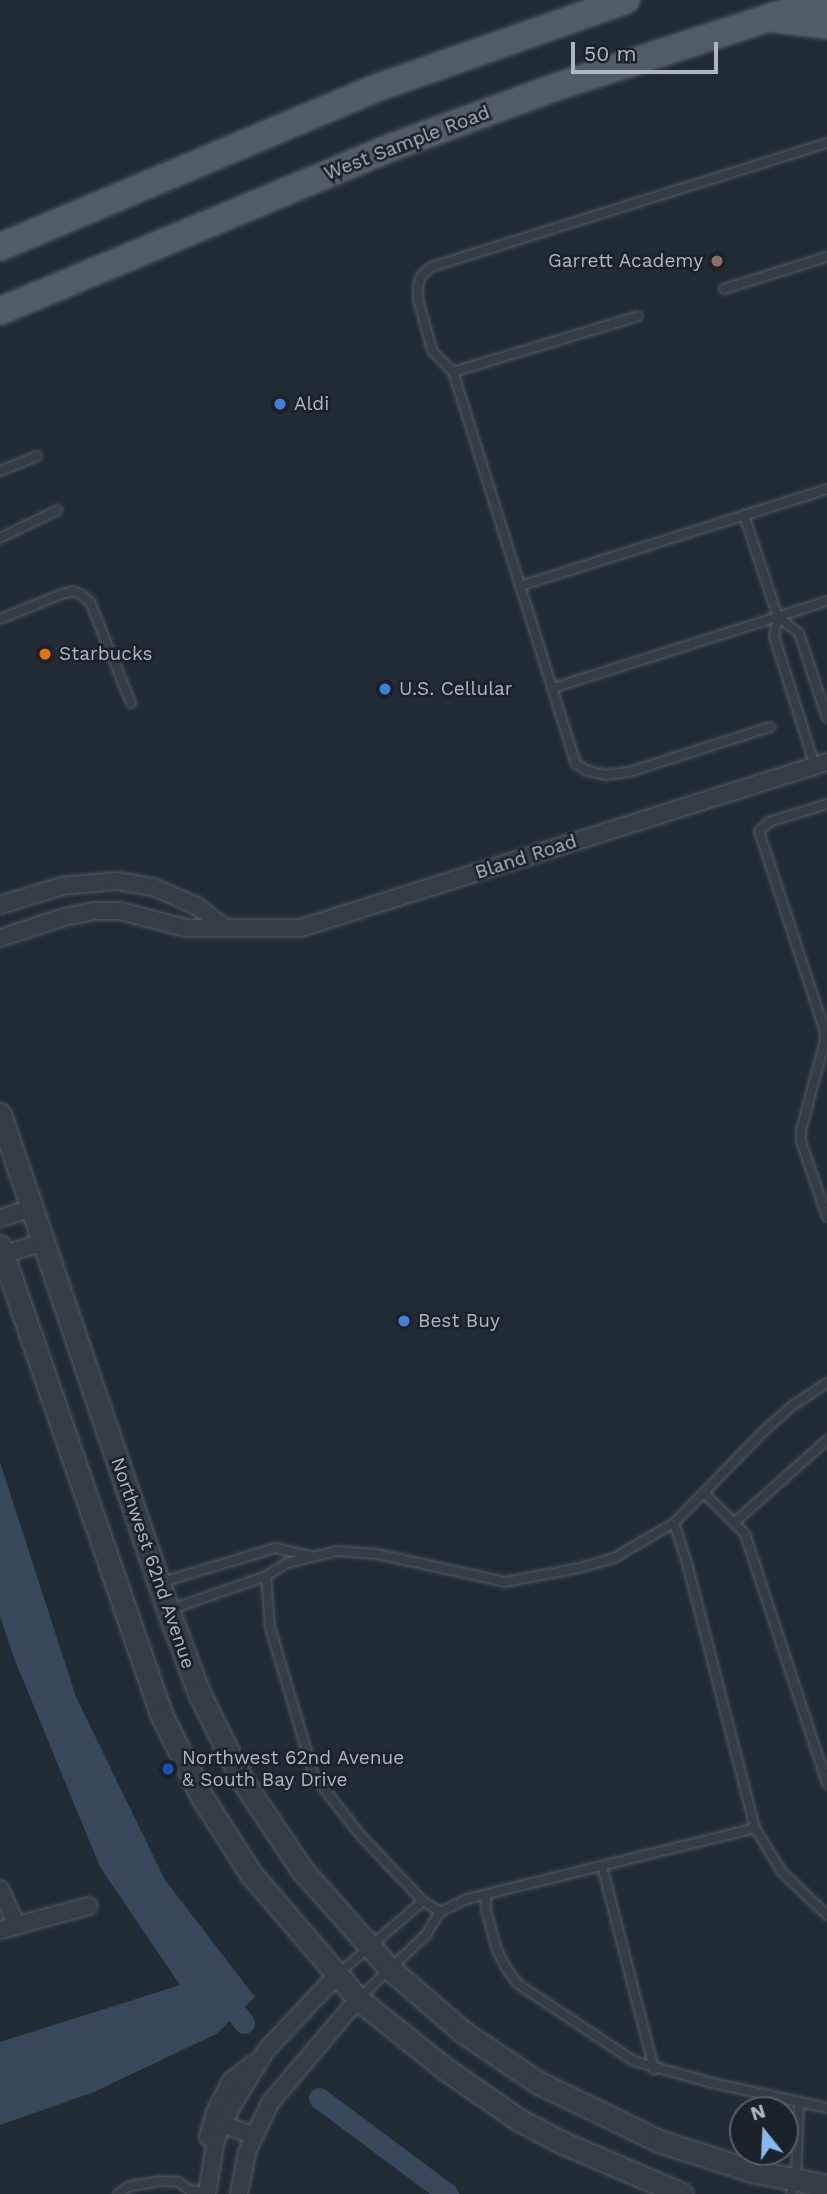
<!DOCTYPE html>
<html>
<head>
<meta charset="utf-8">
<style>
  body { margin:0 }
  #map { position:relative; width:827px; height:2194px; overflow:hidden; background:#212b33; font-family:"Work Sans",sans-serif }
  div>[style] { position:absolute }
  .water>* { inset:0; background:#364859 }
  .canal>* { height:21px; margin:-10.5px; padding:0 10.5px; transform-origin:10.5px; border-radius:10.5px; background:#364859 }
  .roads { filter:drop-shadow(0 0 2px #525a62) drop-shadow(0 0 2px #525a62) }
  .service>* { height:8px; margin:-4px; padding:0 4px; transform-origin:4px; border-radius:4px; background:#343c44 }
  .minor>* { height:16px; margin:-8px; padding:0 8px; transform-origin:8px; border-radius:8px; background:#343c44 }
  .tertiary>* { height:21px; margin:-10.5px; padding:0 10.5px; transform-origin:10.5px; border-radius:10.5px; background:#343c44 }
  .primary>* { height:26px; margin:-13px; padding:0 13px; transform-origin:13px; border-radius:13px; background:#525c64 }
  .dots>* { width:19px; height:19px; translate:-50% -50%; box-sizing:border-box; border:4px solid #1a2128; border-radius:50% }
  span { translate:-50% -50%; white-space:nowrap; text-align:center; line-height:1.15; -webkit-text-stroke:5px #1a2128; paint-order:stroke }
  .street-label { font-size:19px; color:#aeb7c1 }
  .poi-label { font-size:19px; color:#aeb7c1 }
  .right { translate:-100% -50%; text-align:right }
  .left { translate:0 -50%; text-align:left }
  .north { position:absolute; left:729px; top:2096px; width:70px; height:70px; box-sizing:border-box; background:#1a2128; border:2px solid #555d65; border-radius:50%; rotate:342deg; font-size:19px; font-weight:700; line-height:28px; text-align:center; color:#aeb7c1 }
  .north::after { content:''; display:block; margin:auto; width:24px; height:32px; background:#89b9eb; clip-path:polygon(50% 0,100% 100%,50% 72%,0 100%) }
  .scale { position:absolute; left:571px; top:42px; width:147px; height:32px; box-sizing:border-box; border:4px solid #aeb7c1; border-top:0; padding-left:9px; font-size:21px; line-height:24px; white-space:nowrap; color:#aeb7c1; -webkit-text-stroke:5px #1a2128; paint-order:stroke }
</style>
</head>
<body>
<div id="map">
  <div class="water">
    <div style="clip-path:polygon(0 1462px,76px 1697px,165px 1880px,255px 1997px,216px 2034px,94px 2092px,0 2125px,0 2042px,180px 1985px,100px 1867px,14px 1658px,0 1616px)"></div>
  </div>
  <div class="canal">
    <div style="left:220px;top:1991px;width:40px;rotate:53deg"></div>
    <div style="left:319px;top:2098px;width:161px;rotate:36.7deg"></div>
  </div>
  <div class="roads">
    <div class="service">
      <div style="left:724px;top:289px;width:108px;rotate:-17.3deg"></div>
      <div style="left:453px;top:372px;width:193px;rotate:-16.8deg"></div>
      <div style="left:0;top:471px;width:40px;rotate:-22deg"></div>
      <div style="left:744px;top:515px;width:108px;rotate:71.6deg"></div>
      <div style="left:778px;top:617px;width:19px;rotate:102deg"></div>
      <div style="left:774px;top:636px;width:136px;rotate:72.5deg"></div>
      <div style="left:0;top:538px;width:64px;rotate:-25.8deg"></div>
      <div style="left:520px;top:586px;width:322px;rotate:-17.5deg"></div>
      <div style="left:778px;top:617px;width:26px;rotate:37deg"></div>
      <div style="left:799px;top:633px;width:89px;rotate:71.8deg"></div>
      <div style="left:0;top:619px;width:67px;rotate:-22deg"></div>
      <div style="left:62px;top:594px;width:11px;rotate:-15deg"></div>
      <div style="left:73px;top:591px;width:10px;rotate:24deg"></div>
      <div style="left:82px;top:595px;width:11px;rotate:41deg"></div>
      <div style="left:90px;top:602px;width:109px;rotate:67.9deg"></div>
      <div style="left:553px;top:688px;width:287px;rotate:-17.6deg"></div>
      <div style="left:770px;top:727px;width:148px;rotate:162.3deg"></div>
      <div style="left:629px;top:772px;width:23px;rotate:173deg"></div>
      <div style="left:606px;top:775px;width:18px;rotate:-167deg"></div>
      <div style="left:588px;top:771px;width:14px;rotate:-150deg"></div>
      <div style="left:576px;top:764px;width:411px;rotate:-107.4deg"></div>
      <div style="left:453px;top:372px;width:30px;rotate:-134deg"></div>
      <div style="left:432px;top:350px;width:53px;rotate:-105.4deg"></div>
      <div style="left:418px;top:299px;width:13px;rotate:-90deg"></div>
      <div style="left:418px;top:286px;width:10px;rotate:-73deg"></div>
      <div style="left:421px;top:276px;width:13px;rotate:-42deg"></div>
      <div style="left:431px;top:267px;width:415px;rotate:-17.4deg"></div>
      <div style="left:827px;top:804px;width:61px;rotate:162.8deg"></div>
      <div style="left:769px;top:822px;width:13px;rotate:138deg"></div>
      <div style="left:759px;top:831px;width:208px;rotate:71.8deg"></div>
      <div style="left:824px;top:1029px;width:11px;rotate:85deg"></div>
      <div style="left:825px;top:1040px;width:94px;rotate:104.8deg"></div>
      <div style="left:801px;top:1131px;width:10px;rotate:90deg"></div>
      <div style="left:801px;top:1141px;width:80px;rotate:71.1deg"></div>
      <div style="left:705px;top:1494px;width:57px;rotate:45deg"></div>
      <div style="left:745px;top:1534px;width:263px;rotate:71.8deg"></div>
      <div style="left:734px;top:1523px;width:125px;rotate:-41.7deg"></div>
      <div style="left:266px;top:1576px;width:51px;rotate:85.5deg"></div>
      <div style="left:270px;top:1627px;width:155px;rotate:73.5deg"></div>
      <div style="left:314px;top:1776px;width:78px;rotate:51.8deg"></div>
      <div style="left:362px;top:1837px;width:88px;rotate:46.4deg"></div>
      <div style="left:423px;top:1901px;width:20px;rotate:33deg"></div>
      <div style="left:159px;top:1583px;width:122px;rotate:-16.7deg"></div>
      <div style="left:276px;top:1548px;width:36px;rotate:13deg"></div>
      <div style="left:169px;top:1610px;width:103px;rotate:-19.3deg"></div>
      <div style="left:266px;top:1576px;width:25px;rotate:-32deg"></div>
      <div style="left:287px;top:1563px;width:51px;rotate:-13.5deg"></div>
      <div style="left:337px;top:1551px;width:40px;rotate:4.3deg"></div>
      <div style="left:377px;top:1554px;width:131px;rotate:12.3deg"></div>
      <div style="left:505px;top:1582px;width:75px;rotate:-10.7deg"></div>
      <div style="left:579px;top:1568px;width:36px;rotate:-16deg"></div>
      <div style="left:614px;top:1558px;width:69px;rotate:-30.3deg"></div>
      <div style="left:674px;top:1523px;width:129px;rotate:-45.6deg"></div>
      <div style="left:764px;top:1431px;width:38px;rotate:-42deg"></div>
      <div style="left:792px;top:1406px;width:42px;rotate:-33.3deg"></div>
      <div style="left:755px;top:1828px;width:52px;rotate:58.5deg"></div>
      <div style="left:782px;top:1872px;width:62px;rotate:43.7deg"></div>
      <div style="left:602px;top:1866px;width:210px;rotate:75.6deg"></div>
      <div style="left:486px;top:1894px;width:16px;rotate:90deg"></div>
      <div style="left:486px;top:1910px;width:41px;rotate:74.6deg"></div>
      <div style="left:497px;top:1950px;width:20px;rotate:63deg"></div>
      <div style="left:506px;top:1968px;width:20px;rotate:53deg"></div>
      <div style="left:518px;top:1984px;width:139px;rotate:33.6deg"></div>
      <div style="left:634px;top:2061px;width:77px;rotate:15.8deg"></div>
      <div style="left:708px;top:2082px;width:122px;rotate:12.3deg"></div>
      <div style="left:338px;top:1974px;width:112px;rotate:-40.7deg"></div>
      <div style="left:360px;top:1997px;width:91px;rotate:-43.2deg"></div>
      <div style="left:426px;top:1935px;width:27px;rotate:-59deg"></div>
      <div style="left:440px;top:1912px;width:30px;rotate:-26deg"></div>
      <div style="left:467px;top:1899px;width:297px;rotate:-13.8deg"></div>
      <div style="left:755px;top:1828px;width:274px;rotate:-104.4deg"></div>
      <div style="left:687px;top:1563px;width:42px;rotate:-108deg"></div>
      <div style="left:118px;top:2194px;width:14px;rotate:-34deg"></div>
      <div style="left:130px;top:2186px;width:30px;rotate:-9deg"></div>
      <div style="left:160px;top:2181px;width:19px;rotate:3deg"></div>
      <div style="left:179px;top:2182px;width:13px;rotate:39deg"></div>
      <div style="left:189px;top:2190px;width:19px;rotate:6deg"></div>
      <div style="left:791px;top:2194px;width:14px;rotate:-69deg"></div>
      <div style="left:796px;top:2181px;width:79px;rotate:-87.8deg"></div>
    </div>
    <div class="minor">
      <div style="left:0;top:905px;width:65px;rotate:-17deg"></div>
      <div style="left:62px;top:886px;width:54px;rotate:-5.3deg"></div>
      <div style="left:116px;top:881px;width:37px;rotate:9deg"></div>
      <div style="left:153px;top:887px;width:48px;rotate:23.4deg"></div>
      <div style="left:197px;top:906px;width:33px;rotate:38deg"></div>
      <div style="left:0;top:938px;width:67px;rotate:-18.2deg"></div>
      <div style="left:64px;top:917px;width:32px;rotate:-11deg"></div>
      <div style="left:95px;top:911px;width:25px"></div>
      <div style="left:120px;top:911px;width:68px;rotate:14.4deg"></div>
      <div style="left:186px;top:928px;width:115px"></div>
      <div style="left:301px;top:928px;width:552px;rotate:-17.52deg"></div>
      <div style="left:0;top:1218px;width:34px;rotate:-17deg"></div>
      <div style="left:0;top:1256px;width:45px;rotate:-18deg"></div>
      <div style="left:0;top:1889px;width:41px;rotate:65.3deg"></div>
      <div style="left:0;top:1930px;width:92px;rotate:-15.1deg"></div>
      <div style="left:215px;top:2122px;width:40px;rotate:18.9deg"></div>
      <div style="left:208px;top:2137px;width:26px;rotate:-74deg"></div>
      <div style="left:215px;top:2112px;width:35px;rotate:-63deg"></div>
      <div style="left:231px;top:2081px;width:29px;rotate:-38deg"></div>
      <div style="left:207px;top:2194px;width:51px;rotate:-80.9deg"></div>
      <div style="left:215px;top:2144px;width:21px;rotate:-71deg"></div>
      <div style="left:222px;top:2124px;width:44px;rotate:-59.9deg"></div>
      <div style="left:244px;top:2086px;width:44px;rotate:-58.1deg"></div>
      <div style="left:267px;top:2049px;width:102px;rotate:-46.6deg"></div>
      <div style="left:239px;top:2194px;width:43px;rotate:-79.2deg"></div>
      <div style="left:247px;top:2152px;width:54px;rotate:-64.9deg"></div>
      <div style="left:270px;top:2103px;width:136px;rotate:-49.8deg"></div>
    </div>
    <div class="tertiary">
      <div style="left:0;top:1114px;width:524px;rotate:71.29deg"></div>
      <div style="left:168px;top:1610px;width:89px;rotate:69.5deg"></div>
      <div style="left:199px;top:1693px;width:97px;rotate:63.7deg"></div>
      <div style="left:242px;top:1780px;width:108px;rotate:56.3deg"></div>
      <div style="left:302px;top:1870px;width:131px;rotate:48.4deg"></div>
      <div style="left:389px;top:1968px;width:98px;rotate:40.9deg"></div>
      <div style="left:463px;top:2032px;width:89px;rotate:34deg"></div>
      <div style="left:537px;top:2082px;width:136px;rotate:25.8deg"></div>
      <div style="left:659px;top:2141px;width:98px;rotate:17.9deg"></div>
      <div style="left:752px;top:2171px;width:76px;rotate:11.3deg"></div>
      <div style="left:0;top:1246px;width:495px;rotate:71deg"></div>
      <div style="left:161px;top:1714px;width:93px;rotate:63.7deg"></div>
      <div style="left:202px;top:1797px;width:91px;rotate:57.5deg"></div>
      <div style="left:251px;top:1874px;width:165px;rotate:49.4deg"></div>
      <div style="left:358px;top:1999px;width:110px;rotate:38.7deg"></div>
      <div style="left:444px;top:2068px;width:91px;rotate:34.7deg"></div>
      <div style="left:519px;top:2120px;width:50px;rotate:27.6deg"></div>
      <div style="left:563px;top:2143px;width:129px;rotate:23.2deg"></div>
    </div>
    <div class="primary">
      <div style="left:776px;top:19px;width:51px;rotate:6.7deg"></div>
      <div style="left:0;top:247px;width:411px;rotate:-22.9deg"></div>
      <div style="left:379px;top:87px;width:262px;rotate:-19.4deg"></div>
      <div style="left:0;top:311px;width:425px;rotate:-22.7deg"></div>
      <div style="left:392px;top:147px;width:175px;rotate:-20.1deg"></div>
      <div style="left:556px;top:87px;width:281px;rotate:-18deg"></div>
    </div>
  </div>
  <div class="dots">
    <div style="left:717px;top:261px;background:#8d6e63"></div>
    <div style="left:280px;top:404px;background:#3f7fe0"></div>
    <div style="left:45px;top:654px;background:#e8710a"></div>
    <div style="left:385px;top:689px;background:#3f7fe0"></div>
    <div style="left:404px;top:1321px;background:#3f7fe0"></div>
    <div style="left:168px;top:1769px;background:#1a4fb4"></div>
  </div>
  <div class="street-label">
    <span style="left:407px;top:143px;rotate:-21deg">West Sample Road</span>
    <span style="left:526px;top:857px;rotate:-18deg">Bland Road</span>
    <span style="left:153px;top:1563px;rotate:71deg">Northwest 62nd Avenue</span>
  </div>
  <div class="poi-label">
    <span class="right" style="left:703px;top:261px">Garrett Academy</span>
    <span class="left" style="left:294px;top:404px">Aldi</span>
    <span class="left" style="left:59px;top:654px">Starbucks</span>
    <span class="left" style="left:399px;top:689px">U.S. Cellular</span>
    <span class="left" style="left:418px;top:1321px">Best Buy</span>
    <span class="left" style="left:182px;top:1769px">Northwest 62nd Avenue<br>&amp; South Bay Drive</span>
  </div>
  <div class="north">N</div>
  <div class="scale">50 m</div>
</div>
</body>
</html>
